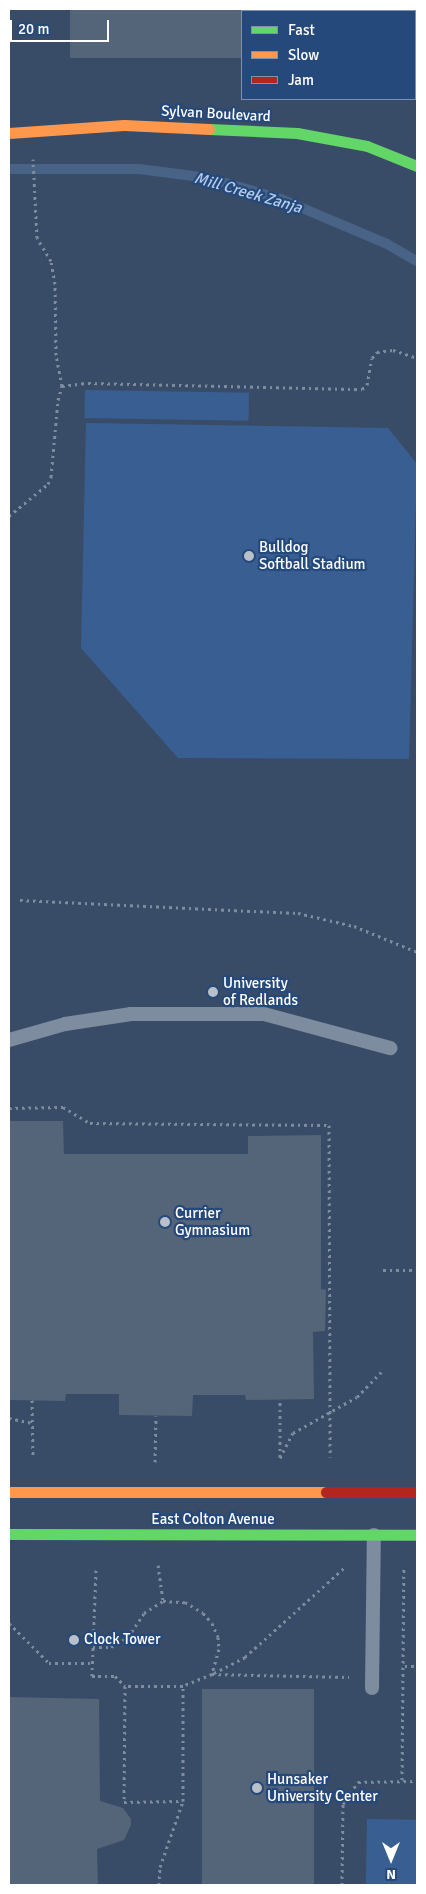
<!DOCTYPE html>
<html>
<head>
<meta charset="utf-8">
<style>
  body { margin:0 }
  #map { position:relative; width:426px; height:1894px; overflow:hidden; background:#394c67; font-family:Signika,sans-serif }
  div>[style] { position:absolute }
  .green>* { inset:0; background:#395f92; transform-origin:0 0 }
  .stream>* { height:10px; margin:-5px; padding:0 5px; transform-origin:5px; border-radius:5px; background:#496387 }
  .building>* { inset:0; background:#546479; transform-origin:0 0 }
  .path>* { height:3px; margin-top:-1.5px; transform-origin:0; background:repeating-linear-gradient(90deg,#7d8c9e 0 2.5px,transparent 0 6.5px) }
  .lane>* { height:14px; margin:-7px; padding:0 7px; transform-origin:7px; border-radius:7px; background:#7d8c9e }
  .fast>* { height:11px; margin:-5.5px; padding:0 5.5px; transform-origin:5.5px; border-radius:5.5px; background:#63d668 }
  .slow>* { height:11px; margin:-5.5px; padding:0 5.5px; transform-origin:5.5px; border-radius:5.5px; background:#ff974d }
  .jam>* { height:11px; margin:-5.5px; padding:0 5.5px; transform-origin:5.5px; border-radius:5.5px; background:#b3261e }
  .dots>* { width:14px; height:14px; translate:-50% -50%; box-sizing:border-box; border:2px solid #25497b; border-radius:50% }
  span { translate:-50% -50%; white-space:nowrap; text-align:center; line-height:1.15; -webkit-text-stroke:4.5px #25497b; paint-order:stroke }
  .street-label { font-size:15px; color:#fff }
  .poi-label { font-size:15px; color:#fff }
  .left { translate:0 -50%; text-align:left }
  .water-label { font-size:16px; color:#b4ccec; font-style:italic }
  .frame { position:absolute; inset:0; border:10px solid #fff; pointer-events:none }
  .legend { position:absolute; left:241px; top:10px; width:175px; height:90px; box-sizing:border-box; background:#25497b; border:1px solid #7c92b0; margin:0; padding:6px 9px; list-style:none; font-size:15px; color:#fff }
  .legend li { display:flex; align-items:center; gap:10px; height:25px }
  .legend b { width:25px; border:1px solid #7c92b0 }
  .north { position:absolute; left:366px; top:1834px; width:50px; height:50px; -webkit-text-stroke:4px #25497b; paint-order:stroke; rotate:180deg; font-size:14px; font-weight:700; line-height:20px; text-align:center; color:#fff }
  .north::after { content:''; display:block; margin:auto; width:18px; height:22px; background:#fff; clip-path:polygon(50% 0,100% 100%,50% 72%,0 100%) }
  .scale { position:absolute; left:10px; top:20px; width:99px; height:22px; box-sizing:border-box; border:2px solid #fff; border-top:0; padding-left:6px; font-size:15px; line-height:18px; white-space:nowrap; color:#fff; -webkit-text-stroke:4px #25497b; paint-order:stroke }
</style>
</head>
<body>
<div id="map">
  <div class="green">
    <div style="left:85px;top:390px;width:164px;height:28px;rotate:1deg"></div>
    <div style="clip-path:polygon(86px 423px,388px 428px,417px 464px,409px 759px,178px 758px,81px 648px)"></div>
    <div style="left:367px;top:1819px;width:50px;height:66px;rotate:1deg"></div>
  </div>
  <div class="stream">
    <div style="left:9px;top:169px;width:130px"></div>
    <div style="left:139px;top:169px;width:70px;rotate:7.4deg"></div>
    <div style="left:208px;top:178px;width:76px;rotate:16deg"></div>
    <div style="left:281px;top:199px;width:115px;rotate:23deg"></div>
    <div style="left:387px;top:244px;width:34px;rotate:30deg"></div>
  </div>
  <div class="building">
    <div style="left:70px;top:9px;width:171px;height:49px"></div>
    <div style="clip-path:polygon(9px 1121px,63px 1121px,64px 1154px,248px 1154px,248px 1136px,321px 1135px,321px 1289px,326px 1290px,325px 1331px,313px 1332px,314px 1399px,246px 1400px,245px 1395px,193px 1395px,192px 1416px,119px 1415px,119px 1394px,66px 1394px,65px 1401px,9px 1400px)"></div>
    <div style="left:314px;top:1689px;width:196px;height:112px;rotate:90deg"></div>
    <div style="clip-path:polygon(9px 1697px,99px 1699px,100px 1801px,123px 1808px,131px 1819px,131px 1825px,124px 1840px,97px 1849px,98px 1885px,9px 1885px)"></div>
  </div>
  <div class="path">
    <div style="left:62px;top:386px;width:26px;rotate:-7deg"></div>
    <div style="left:88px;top:383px;width:274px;rotate:1.3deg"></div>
    <div style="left:362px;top:389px;width:6px;rotate:-39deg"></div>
    <div style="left:367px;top:385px;width:27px;rotate:-80deg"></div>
    <div style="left:372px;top:358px;width:8px;rotate:-50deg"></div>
    <div style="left:377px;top:352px;width:16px;rotate:-7deg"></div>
    <div style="left:393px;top:350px;width:25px;rotate:18deg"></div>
    <div style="left:9px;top:516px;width:50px;rotate:-39.4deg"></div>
    <div style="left:48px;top:484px;width:8px;rotate:-67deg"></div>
    <div style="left:51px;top:477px;width:77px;rotate:-84.8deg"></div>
    <div style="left:58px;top:400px;width:15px;rotate:-74deg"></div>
    <div style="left:62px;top:386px;width:32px;rotate:-101deg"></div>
    <div style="left:56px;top:355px;width:71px;rotate:-90.8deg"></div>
    <div style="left:55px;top:284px;width:23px;rotate:-100deg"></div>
    <div style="left:51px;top:261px;width:27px;rotate:-121deg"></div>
    <div style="left:37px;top:238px;width:79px;rotate:-92.9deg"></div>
    <div style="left:20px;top:900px;width:278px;rotate:2.7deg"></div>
    <div style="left:298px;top:913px;width:57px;rotate:13.1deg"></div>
    <div style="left:354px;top:926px;width:68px;rotate:22.4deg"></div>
    <div style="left:9px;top:1108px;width:54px;rotate:-1.1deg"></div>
    <div style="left:63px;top:1107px;width:31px;rotate:31deg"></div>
    <div style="left:90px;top:1123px;width:239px;rotate:0.5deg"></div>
    <div style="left:329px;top:1125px;width:332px;rotate:89.8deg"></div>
    <div style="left:383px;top:1270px;width:34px"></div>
    <div style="left:32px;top:1400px;width:57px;rotate:89deg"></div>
    <div style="left:9px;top:1418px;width:24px;rotate:12deg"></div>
    <div style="left:280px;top:1457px;width:57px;rotate:-90deg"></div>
    <div style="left:280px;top:1458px;width:28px;rotate:-63deg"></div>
    <div style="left:293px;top:1433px;width:73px;rotate:-29.4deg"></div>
    <div style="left:357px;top:1397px;width:36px;rotate:-46deg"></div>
    <div style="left:155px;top:1462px;width:46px;rotate:-88.8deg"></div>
    <div style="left:158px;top:1565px;width:36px;rotate:82deg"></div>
    <div style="left:96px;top:1570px;width:106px;rotate:92.2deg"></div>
    <div style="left:92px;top:1676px;width:23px"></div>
    <div style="left:115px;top:1676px;width:14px;rotate:45deg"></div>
    <div style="left:125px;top:1686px;width:116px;rotate:90.5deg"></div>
    <div style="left:124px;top:1802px;width:59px;rotate:-1deg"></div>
    <div style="left:9px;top:1623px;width:57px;rotate:45deg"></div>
    <div style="left:49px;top:1663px;width:43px"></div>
    <div style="left:93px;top:1647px;width:18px"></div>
    <div style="left:111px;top:1647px;width:20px;rotate:-30deg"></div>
    <div style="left:128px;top:1637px;width:29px;rotate:-56deg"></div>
    <div style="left:144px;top:1613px;width:22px;rotate:-32deg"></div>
    <div style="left:163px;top:1601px;width:22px;rotate:3deg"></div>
    <div style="left:185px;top:1602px;width:21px;rotate:31deg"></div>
    <div style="left:203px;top:1613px;width:13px;rotate:48deg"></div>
    <div style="left:212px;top:1623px;width:15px;rotate:67deg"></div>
    <div style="left:218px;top:1637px;width:12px;rotate:85deg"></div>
    <div style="left:219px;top:1649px;width:26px;rotate:106deg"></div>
    <div style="left:212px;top:1674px;width:31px;rotate:158deg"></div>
    <div style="left:183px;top:1686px;width:58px;rotate:180deg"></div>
    <div style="left:405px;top:1666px;width:12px"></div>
    <div style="left:214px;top:1673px;width:35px;rotate:-27deg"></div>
    <div style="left:245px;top:1657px;width:136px;rotate:-42deg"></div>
    <div style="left:212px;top:1674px;width:137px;rotate:1.3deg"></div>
    <div style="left:402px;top:1780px;width:214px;rotate:-89.5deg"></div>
    <div style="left:159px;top:1885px;width:18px;rotate:-87deg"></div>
    <div style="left:160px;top:1867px;width:70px;rotate:-70.8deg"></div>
    <div style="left:183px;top:1801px;width:115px;rotate:-90deg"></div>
    <div style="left:342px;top:1885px;width:81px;rotate:-89.3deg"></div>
    <div style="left:343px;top:1804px;width:27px;rotate:-56deg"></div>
    <div style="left:358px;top:1782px;width:59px;rotate:-1deg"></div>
  </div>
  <div class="lane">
    <div style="left:9px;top:1040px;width:58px;rotate:-15.9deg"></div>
    <div style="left:65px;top:1024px;width:67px;rotate:-8.6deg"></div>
    <div style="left:131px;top:1014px;width:133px"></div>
    <div style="left:264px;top:1014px;width:131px;rotate:15.1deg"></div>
    <div style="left:372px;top:1688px;width:153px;rotate:-89.3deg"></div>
  </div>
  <div class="fast">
    <div style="left:209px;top:129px;width:88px;rotate:2.6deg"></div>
    <div style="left:297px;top:133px;width:71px;rotate:10.5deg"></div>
    <div style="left:367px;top:146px;width:54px;rotate:21.8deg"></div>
    <div style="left:9px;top:1534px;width:408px;rotate:0.1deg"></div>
  </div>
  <div class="slow">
    <div style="left:9px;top:133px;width:115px;rotate:-4deg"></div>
    <div style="left:124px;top:125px;width:85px;rotate:2.7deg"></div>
    <div style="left:9px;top:1492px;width:317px"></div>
  </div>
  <div class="jam">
    <div style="left:326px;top:1492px;width:91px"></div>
  </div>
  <div class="dots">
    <div style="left:249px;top:556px;background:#bac0ca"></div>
    <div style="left:213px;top:992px;background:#bac0ca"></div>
    <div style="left:165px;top:1222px;background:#bac0ca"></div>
    <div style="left:74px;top:1640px;background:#bac0ca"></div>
    <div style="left:257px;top:1788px;background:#bac0ca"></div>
  </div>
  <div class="street-label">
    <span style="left:216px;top:114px;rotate:3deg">Sylvan Boulevard</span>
    <span style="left:213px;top:1520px">East Colton Avenue</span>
  </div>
  <div class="poi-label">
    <span class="left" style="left:259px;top:556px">Bulldog<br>Softball Stadium</span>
    <span class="left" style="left:223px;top:992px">University<br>of Redlands</span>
    <span class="left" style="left:175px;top:1222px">Currier<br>Gymnasium</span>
    <span class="left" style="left:84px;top:1640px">Clock Tower</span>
    <span class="left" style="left:267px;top:1788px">Hunsaker<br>University Center</span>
  </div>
  <div class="water-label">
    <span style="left:248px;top:193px;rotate:16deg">Mill Creek Zanja</span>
  </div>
  <div class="frame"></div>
  <ul class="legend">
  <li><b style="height:6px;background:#63d668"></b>Fast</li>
  <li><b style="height:6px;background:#ff974d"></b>Slow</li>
  <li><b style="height:6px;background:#b3261e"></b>Jam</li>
  </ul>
  <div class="north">N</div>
  <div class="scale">20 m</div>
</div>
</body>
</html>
